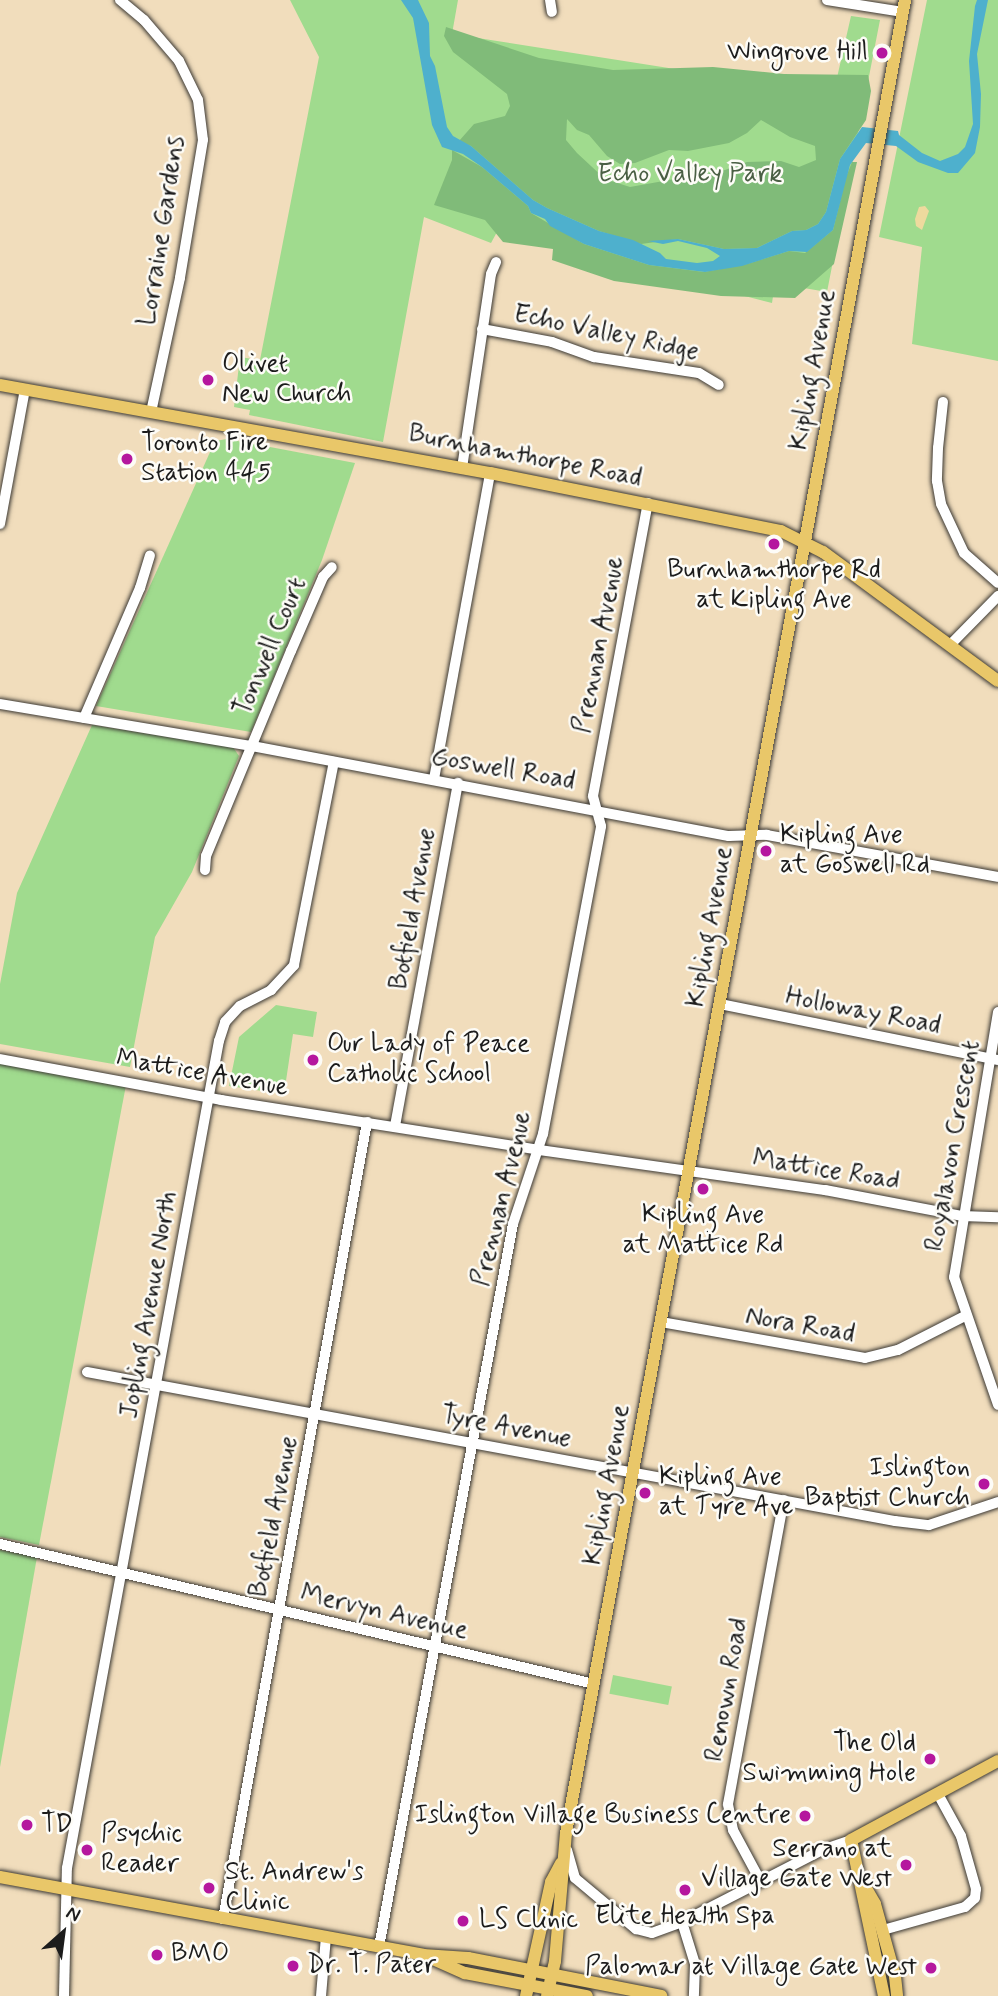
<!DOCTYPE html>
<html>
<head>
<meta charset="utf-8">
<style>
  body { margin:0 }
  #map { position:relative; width:998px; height:1996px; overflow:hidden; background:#f1ddbc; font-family:Mynerve,sans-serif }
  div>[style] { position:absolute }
  .green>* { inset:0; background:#a0db8e; transform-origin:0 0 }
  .forest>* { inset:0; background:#80bb79 }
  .sand>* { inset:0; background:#eeda9e }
  .water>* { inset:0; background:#4eb0cd }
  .roads { filter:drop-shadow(0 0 2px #3c3934) drop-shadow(0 0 2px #3c3934) }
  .minor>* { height:10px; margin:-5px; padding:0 5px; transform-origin:5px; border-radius:5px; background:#fff }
  .major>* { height:12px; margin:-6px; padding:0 6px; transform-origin:6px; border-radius:6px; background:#e9c769 }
  .dots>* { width:19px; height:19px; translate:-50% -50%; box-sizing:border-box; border:4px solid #fdfcf7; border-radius:50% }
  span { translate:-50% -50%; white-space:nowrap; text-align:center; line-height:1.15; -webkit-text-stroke:5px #fdfcf7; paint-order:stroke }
  .poi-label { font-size:26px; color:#1c1c1c }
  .right { translate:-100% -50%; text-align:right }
  .left { translate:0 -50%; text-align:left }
  .park-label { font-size:26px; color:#4a5f44 }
  .street-label { font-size:26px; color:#1c1c1c }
  .north { position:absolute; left:28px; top:1898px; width:70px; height:70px; -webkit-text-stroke:5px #fdfcf7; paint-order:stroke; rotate:28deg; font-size:19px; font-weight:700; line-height:28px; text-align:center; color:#1c1c1c }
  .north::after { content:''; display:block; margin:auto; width:24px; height:32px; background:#1c1c1c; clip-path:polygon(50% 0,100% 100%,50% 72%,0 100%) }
</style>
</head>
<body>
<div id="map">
  <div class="green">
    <div style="clip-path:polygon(290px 0,458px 0,452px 34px,771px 84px,824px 135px,851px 16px,880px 20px,827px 292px,775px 283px,772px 303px,497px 232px,491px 243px,424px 217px,383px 442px,249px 415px,250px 410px,234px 407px,240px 357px,260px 360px,319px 57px)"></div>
    <div style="clip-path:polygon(927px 0,998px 0,998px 361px,912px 344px,922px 247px,879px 237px)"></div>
    <div style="clip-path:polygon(227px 439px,355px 463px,322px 560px,251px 732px,96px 706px,215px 441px)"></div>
    <div style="clip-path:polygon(92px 725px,233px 747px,239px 756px,192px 872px,155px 937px,130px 1067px,0 1044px,0 984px,17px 893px)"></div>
    <div style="clip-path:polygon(276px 1005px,317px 1012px,313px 1037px,293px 1034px,284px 1094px,229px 1086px,239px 1037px)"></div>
    <div style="clip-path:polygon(0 1063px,126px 1085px,39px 1545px,0 1537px)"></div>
    <div style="clip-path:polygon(0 1550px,37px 1557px,0 1767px)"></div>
    <div style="left:613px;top:1675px;width:60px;height:19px;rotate:11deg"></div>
  </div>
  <div class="forest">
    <div style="clip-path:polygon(evenodd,446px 27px,539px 58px,613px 70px,713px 67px,784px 74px,868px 75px,871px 91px,866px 120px,840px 159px,826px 212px,818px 224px,806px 230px,792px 231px,757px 248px,724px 249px,678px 239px,641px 244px,599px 231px,547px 208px,533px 200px,471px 146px,459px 141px,474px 124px,505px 116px,510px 106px,507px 94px,453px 52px,444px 36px,446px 27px,567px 119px,577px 130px,589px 135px,607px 156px,620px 164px,635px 163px,669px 150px,688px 151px,729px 143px,747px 133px,761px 120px,790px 137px,815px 146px,816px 160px,799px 167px,781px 161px,747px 162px,725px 170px,630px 187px,605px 179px,577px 153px,566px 140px,567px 119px)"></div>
    <div style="clip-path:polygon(452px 150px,482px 167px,528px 206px,531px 213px,584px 244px,649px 265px,704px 272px,747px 264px,789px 251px,805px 253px,833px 230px,846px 177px,852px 162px,857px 162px,834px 264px,795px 298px,721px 296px,614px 281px,552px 260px,553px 249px,503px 242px,485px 220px,434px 205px,452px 160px)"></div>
  </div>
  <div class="sand">
    <div style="clip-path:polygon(925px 206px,929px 211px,922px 230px,916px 226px,915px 219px,919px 207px)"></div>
  </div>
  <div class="water">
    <div style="clip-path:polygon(401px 0,418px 0,429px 23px,430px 56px,435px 66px,447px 127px,453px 136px,471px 146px,533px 200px,547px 208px,599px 231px,633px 240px,660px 253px,666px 259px,697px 263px,713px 261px,720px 256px,707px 248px,678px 241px,663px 244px,648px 241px,678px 239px,724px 249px,757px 248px,792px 231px,806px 230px,818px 224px,826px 212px,840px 159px,862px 127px,898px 131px,899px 135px,922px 153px,940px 161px,958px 154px,965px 147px,973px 124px,969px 61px,975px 6px,977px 0,988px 0,977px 54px,981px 94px,980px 127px,975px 153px,958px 173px,948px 173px,918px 162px,896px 146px,866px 143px,850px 165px,833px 230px,807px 252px,789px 251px,742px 266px,705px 272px,649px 265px,584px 244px,550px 226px,545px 219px,531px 213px,528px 206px,482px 167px,463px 154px,442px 147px,432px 125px,413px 18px)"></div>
  </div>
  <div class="roads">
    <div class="minor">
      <div style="left:120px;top:0;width:31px;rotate:40deg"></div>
      <div style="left:144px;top:20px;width:54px;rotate:49.5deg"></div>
      <div style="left:179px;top:61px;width:43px;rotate:64deg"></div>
      <div style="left:198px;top:100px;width:40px;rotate:82.9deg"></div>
      <div style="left:203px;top:140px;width:140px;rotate:99.5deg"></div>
      <div style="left:180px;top:278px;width:137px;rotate:102.2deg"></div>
      <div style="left:550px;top:0;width:12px;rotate:81deg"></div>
      <div style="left:827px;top:0;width:77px;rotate:9deg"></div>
      <div style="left:482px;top:329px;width:71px;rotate:10.5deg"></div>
      <div style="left:552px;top:342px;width:45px;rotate:19.7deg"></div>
      <div style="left:594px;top:357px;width:106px;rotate:8.7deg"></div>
      <div style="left:699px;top:373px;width:23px;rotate:31deg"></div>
      <div style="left:943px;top:402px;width:46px;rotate:96.2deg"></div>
      <div style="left:938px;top:448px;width:33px;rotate:92deg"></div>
      <div style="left:937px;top:481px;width:23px;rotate:80deg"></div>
      <div style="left:941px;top:504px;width:54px;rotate:64.9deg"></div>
      <div style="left:964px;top:553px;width:45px;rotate:41.4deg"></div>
      <div style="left:462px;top:468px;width:196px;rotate:-81.5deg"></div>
      <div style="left:491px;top:274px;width:13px;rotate:-67deg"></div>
      <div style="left:0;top:524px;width:137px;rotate:-79.5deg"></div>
      <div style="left:950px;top:645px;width:69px;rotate:-45.6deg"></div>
      <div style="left:0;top:704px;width:255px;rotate:9.5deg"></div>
      <div style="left:252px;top:746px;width:485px;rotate:10.7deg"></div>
      <div style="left:729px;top:836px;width:38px;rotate:-2deg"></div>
      <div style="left:767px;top:835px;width:235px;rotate:10.3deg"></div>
      <div style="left:84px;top:718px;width:142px;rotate:-66.7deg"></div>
      <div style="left:140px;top:588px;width:34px;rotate:-73deg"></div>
      <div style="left:434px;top:779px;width:311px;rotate:-79.6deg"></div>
      <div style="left:205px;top:870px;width:14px;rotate:-86deg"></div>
      <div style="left:206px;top:856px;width:222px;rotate:-67.5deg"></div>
      <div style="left:291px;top:651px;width:81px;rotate:-66.6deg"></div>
      <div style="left:323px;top:577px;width:13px;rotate:-48deg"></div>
      <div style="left:720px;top:1004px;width:284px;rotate:11.4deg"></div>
      <div style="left:998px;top:1012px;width:269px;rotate:99.4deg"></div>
      <div style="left:954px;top:1277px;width:135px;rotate:71deg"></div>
      <div style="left:0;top:1059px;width:225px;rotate:10.5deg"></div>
      <div style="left:221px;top:1100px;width:322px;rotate:8.9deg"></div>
      <div style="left:539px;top:1150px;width:289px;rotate:8deg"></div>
      <div style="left:825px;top:1190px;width:139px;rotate:10.7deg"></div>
      <div style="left:962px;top:1216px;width:36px;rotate:2deg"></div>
      <div style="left:395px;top:1126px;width:349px;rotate:-79.6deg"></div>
      <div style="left:661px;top:1322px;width:207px;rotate:10deg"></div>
      <div style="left:865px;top:1358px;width:34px;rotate:-14deg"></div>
      <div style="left:898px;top:1350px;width:75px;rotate:-26.9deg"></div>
      <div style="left:87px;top:1372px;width:822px;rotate:10.45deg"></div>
      <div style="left:895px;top:1521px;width:34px;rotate:7deg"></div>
      <div style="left:929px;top:1525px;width:73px;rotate:-18.4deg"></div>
      <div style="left:0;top:1544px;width:610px;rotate:13.26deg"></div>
      <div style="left:567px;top:1850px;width:29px;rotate:74deg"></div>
      <div style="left:575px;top:1878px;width:80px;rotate:39.9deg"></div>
      <div style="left:636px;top:1929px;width:16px;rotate:14deg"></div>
      <div style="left:652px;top:1933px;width:32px;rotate:-20deg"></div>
      <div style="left:682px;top:1922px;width:157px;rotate:-27.2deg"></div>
      <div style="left:822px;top:1850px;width:31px;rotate:-19deg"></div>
      <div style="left:761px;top:1882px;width:59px;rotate:-118.3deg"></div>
      <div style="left:733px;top:1830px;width:26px;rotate:-101deg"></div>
      <div style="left:728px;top:1804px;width:309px;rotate:-79.6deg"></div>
      <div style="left:223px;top:1919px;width:810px;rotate:-79.76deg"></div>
      <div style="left:682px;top:1922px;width:44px;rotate:72.8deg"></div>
      <div style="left:695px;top:1964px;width:32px;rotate:92deg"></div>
      <div style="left:883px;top:1930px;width:85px;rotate:-15.7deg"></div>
      <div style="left:965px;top:1907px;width:13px;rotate:-42deg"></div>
      <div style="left:975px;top:1898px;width:9px;rotate:-84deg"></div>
      <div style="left:976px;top:1889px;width:55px;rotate:-105.8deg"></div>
      <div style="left:961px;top:1836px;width:48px;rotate:-118.7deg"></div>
      <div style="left:379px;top:1947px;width:735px;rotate:-79.5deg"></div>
      <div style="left:513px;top:1224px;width:95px;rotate:-71.6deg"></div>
      <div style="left:543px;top:1134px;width:313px;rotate:-79.3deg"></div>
      <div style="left:601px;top:826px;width:31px;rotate:-105deg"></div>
      <div style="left:593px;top:796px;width:298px;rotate:-79.4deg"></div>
      <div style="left:64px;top:1996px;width:128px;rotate:-88.7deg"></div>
      <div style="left:67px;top:1868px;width:841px;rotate:-79.59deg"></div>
      <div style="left:219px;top:1041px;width:20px;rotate:-72deg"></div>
      <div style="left:225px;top:1022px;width:22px;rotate:-47deg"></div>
      <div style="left:240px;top:1006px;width:35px;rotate:-27deg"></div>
      <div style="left:271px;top:990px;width:34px;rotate:-47deg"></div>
      <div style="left:294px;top:965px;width:207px;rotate:-78.9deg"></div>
      <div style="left:321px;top:1996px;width:59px;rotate:-85.2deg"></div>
    </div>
    <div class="major">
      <div style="left:0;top:385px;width:498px;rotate:10.2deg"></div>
      <div style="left:490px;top:473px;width:297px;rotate:11.3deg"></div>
      <div style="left:781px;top:531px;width:47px;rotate:26.6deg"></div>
      <div style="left:823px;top:552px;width:217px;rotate:36.4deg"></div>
      <div style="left:0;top:1877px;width:430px;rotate:10.4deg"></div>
      <div style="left:423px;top:1955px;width:45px;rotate:3.8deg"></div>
      <div style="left:468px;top:1958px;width:197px;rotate:11.1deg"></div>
      <div style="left:863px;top:1883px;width:24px;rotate:60deg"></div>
      <div style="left:875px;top:1904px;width:75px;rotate:74.5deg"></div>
      <div style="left:895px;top:1976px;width:20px;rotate:84deg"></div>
      <div style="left:433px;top:1959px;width:35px;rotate:24deg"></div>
      <div style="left:465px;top:1973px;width:124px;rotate:10.7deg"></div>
      <div style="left:526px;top:1996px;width:117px;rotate:-77.6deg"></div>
      <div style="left:551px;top:1882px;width:21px;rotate:-62deg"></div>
      <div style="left:547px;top:1996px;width:36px;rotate:-77deg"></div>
      <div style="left:555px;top:1961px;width:128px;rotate:-85.1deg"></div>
      <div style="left:566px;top:1833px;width:1864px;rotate:-79.52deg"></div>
      <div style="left:884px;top:1996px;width:159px;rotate:-101.9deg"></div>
      <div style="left:851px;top:1840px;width:167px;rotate:-28.3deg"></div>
    </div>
  </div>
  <div class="dots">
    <div style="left:882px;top:53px;background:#b5179e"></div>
    <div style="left:208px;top:380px;background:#b5179e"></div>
    <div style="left:127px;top:459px;background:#b5179e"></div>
    <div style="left:774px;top:544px;background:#b5179e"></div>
    <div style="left:766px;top:851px;background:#b5179e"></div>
    <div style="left:313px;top:1060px;background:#b5179e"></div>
    <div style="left:703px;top:1189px;background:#b5179e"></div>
    <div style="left:984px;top:1484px;background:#b5179e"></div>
    <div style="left:645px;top:1493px;background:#b5179e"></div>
    <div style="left:930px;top:1759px;background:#b5179e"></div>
    <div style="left:805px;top:1816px;background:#b5179e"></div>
    <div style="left:27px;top:1825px;background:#b5179e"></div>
    <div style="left:87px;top:1850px;background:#b5179e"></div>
    <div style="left:906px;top:1865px;background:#b5179e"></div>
    <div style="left:209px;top:1888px;background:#b5179e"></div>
    <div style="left:685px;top:1890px;background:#b5179e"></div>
    <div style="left:463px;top:1921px;background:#b5179e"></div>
    <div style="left:157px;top:1955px;background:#b5179e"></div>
    <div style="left:293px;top:1966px;background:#b5179e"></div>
    <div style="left:931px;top:1968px;background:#b5179e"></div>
  </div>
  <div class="poi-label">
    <span class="right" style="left:868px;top:53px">Wingrove Hill</span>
    <span class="left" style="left:222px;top:380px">Olivet<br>New Church</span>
    <span class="left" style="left:141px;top:459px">Toronto Fire<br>Station 445</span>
    <span style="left:774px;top:586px">Burnhamthorpe Rd<br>at Kipling Ave</span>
    <span class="left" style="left:780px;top:851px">Kipling Ave<br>at Goswell Rd</span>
    <span class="left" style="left:327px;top:1060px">Our Lady of Peace<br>Catholic School</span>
    <span style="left:703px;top:1231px">Kipling Ave<br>at Mattice Rd</span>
    <span class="right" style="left:970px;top:1484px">Islington<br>Baptist Church</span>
    <span class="left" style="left:659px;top:1493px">Kipling Ave<br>at Tyre Ave</span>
    <span class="right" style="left:916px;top:1759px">The Old<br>Swimming Hole</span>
    <span class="right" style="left:791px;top:1816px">Islington Village Business Centre</span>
    <span class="left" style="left:41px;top:1825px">TD</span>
    <span class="left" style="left:101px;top:1850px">Psychic<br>Reader</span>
    <span class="right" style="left:892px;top:1865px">Serrano at<br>Village Gate West</span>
    <span class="left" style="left:225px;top:1888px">St. Andrew's<br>Clinic</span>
    <span style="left:685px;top:1917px">Elite Health Spa</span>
    <span class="left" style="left:479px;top:1921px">LS Clinic</span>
    <span class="left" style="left:171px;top:1955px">BMO</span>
    <span class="left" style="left:307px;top:1966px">Dr. T. Pater</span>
    <span class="right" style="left:917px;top:1968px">Palomar at Village Gate West</span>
  </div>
  <div class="park-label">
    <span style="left:690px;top:175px">Echo Valley Park</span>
  </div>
  <div class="street-label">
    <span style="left:163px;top:231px;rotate:-81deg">Lorraine Gardens</span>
    <span style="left:606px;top:334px;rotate:12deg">Echo Valley Ridge</span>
    <span style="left:814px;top:370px;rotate:-80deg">Kipling Avenue</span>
    <span style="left:525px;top:457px;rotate:11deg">Burnhamthorpe Road</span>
    <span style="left:600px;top:645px;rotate:-79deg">Prennan Avenue</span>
    <span style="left:271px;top:647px;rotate:-67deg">Tonwell Court</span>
    <span style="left:503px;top:770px;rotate:10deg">Goswell Road</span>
    <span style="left:414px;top:909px;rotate:-80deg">Botfield Avenue</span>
    <span style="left:711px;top:927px;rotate:-80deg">Kipling Avenue</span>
    <span style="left:863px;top:1012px;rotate:11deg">Holloway Road</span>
    <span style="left:202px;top:1074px;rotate:10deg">Mattice Avenue</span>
    <span style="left:954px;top:1146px;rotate:-80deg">Royalavon Crescent</span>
    <span style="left:826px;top:1171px;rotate:9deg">Mattice Road</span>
    <span style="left:503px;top:1199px;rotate:-76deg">Prennan Avenue</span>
    <span style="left:150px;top:1305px;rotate:-80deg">Jopling Avenue North</span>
    <span style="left:800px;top:1326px;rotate:10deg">Nora Road</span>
    <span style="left:506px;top:1428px;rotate:11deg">Tyre Avenue</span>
    <span style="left:608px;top:1485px;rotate:-80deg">Kipling Avenue</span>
    <span style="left:275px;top:1517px;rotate:-79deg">Botfield Avenue</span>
    <span style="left:384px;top:1613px;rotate:13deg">Mervyn Avenue</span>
    <span style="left:728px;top:1690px;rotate:-80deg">Renown Road</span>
  </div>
  <div class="north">N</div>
</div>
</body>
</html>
